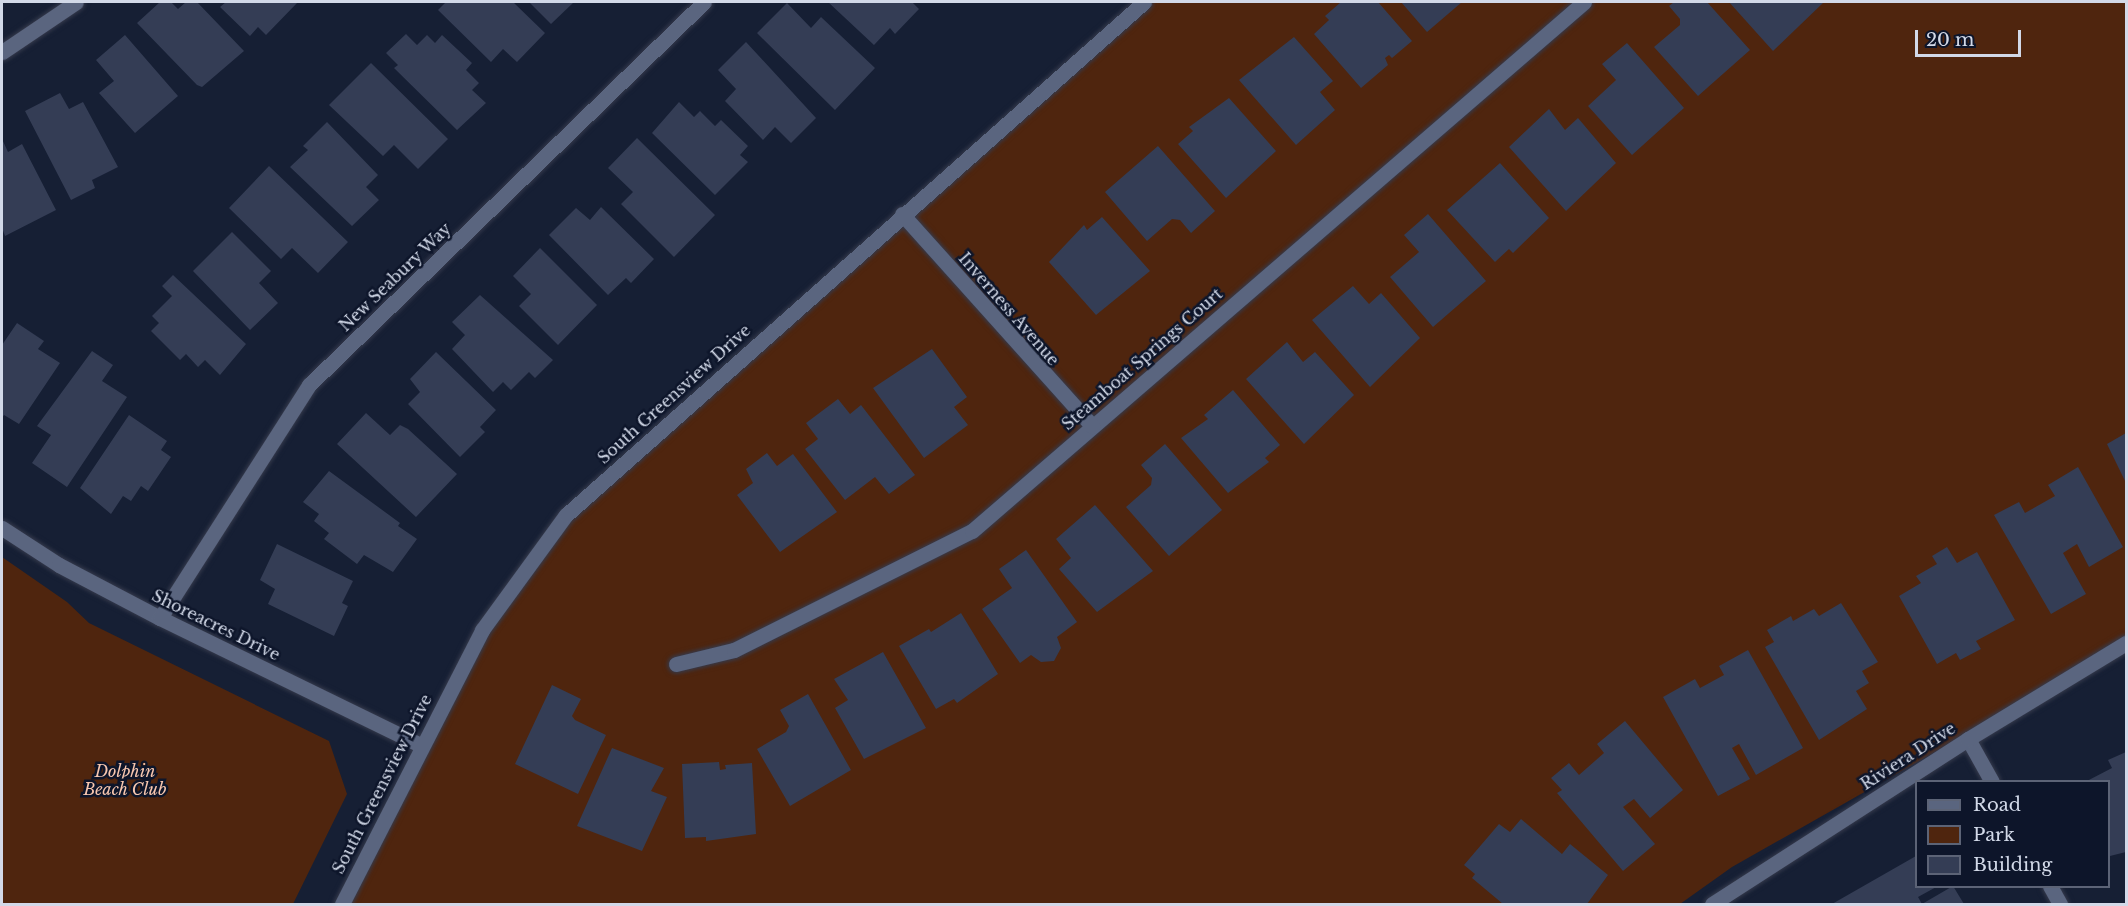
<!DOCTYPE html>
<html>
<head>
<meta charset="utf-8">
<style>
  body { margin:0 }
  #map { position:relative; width:2128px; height:906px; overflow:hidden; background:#161f34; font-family:"Libre Baskerville",serif }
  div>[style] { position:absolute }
  .green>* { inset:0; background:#4f250e }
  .building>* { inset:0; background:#343d55 }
  .roads { filter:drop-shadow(0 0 2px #353a4c) drop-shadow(0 0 2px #353a4c) }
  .minor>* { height:15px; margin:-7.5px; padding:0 7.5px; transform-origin:7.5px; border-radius:7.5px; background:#5a657f }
  .tertiary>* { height:15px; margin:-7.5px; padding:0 7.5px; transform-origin:7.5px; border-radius:7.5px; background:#5a657f }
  span { translate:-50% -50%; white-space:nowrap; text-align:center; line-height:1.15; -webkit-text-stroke:5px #0d152a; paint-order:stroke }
  .street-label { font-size:16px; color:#d2d9e8 }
  .park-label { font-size:16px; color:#f8c7af; font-style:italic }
  .frame { position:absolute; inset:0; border:3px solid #d2d9e8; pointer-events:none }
  .legend { position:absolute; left:1915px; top:780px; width:195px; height:108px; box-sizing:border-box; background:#0d152a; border:2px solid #5c6376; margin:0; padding:8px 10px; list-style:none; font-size:18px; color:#d2d9e8 }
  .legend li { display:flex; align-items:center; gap:12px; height:30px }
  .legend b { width:30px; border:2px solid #5c6376 }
  .scale { position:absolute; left:1915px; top:30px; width:106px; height:27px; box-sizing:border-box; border:3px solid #d2d9e8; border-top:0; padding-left:8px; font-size:18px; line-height:21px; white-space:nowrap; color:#d2d9e8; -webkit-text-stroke:4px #0d152a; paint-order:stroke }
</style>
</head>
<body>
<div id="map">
  <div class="green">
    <div style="clip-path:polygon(1143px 2px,2126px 2px,2126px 644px,1732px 867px,1680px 904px,336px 904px,460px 665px,550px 537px)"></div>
    <div style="clip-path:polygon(2px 557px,67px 602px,89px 623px,329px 741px,347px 794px,293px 904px,2px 904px)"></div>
  </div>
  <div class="building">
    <div style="clip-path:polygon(160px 2px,171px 2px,178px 9px,186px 2px,197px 2px,244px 51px,202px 87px,197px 85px,137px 23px)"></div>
    <div style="clip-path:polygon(226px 2px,298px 2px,266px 35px,258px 27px,250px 36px,220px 7px)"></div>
    <div style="clip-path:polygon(446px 2px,513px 2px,545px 33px,517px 62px,503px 49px,491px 62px,438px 10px)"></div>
    <div style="clip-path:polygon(529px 2px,574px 2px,551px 24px)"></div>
    <div style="clip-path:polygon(828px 2px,912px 2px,919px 9px,895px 34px,890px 28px,874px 45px)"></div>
    <div style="clip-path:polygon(1341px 2px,1378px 2px,1412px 41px,1392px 58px,1389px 55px,1385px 58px,1388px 65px,1361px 88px,1314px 34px,1329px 20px,1325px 16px)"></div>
    <div style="clip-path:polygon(1401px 2px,1462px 2px,1427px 32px)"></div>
    <div style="clip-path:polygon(1674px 2px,1707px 2px,1750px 50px,1698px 96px,1654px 47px,1680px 25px,1680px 19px,1669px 6px)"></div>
    <div style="clip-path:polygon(1729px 2px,1824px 2px,1773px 51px)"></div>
    <div style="clip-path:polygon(787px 3px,811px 28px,821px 17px,875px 68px,835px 110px,757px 33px)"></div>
    <div style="clip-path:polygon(406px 34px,417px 45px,427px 35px,435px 43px,442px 35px,472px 63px,466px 70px,479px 83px,472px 90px,486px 103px,457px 130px,394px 68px,398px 65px,386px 53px)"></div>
    <div style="clip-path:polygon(125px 35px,178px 96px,135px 133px,99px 93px,114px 81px,96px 60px)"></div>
    <div style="clip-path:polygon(1294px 37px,1333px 81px,1320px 92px,1335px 110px,1296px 145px,1239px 80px)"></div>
    <div style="clip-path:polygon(746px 42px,816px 118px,791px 143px,775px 127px,763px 140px,725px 101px,736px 89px,718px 70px)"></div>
    <div style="clip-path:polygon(1627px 43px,1684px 108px,1632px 155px,1588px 106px,1616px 80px,1602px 64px)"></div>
    <div style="clip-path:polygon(371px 63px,448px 139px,418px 169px,394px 145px,383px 156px,329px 105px)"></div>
    <div style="clip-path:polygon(60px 93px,69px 109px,83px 102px,118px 167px,92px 180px,95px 188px,71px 200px,25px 111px)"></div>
    <div style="clip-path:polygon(1229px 98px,1276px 151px,1226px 198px,1178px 144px,1193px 131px,1189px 127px)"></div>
    <div style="clip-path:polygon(679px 102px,694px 117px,700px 111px,715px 126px,721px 120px,748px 146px,740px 155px,748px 162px,715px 195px,652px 133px)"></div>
    <div style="clip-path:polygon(1549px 109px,1565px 130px,1578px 118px,1616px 163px,1566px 211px,1509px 147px)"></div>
    <div style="clip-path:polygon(327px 122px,378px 175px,366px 187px,379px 200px,352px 226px,290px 167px,308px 150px,303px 146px)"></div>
    <div style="clip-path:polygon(637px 138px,715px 215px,674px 257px,621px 204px,633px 192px,608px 168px)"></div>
    <div style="clip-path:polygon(2px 139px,8px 152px,22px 144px,56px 210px,5px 236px,2px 228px)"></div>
    <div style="clip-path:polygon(1158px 146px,1215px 211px,1191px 233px,1180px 220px,1172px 219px,1147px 241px,1105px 192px)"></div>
    <div style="clip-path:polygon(1500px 163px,1549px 218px,1513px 253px,1509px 249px,1495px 262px,1447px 210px)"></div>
    <div style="clip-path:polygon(269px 166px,348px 242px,318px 273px,292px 248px,281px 259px,229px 208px)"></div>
    <div style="clip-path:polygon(601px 207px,654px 259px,631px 283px,626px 278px,608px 295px,549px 235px,576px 208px,590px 220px)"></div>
    <div style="clip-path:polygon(1428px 214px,1486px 281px,1433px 327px,1390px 277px,1419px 252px,1404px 235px)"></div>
    <div style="clip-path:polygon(1102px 217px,1150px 271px,1096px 315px,1049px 262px,1084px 225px,1087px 230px)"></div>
    <div style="clip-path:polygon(232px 232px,271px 271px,259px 283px,278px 303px,250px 330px,193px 271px)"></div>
    <div style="clip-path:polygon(540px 248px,597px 305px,558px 345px,519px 306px,531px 294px,513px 276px)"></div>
    <div style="clip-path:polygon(173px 275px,246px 344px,220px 375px,205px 360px,198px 367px,186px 354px,180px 360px,151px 331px,159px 323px,152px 316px,172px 296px,162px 286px)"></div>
    <div style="clip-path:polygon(1353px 286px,1369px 304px,1381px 293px,1420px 338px,1370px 387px,1312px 320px)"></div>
    <div style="clip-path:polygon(480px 295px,553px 360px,535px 378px,529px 372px,511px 390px,503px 382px,493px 392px,452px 349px,465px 335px,452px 322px)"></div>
    <div style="clip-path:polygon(17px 323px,44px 341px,38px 349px,60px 363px,19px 424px,4px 415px,2px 418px,2px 345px)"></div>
    <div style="clip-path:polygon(1287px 342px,1303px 362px,1315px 352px,1354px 395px,1304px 444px,1246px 379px)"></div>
    <div style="clip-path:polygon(932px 349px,967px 397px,954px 407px,968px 425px,924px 458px,873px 388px)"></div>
    <div style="clip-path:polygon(92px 351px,113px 365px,102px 381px,127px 397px,67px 487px,32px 463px,51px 435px,37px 426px)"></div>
    <div style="clip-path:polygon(436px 352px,496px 410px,480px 427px,485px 432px,460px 457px,408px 404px,420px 392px,410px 379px)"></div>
    <div style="clip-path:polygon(1233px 390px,1280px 445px,1265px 458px,1269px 462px,1228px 493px,1181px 438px,1208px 419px,1204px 415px)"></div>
    <div style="clip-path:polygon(838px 399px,850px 414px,861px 405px,915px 475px,889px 494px,875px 477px,845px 500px,805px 449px,818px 439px,806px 423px)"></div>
    <div style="clip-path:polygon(366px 413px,390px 435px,400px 425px,408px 429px,457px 474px,416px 517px,337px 444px)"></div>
    <div style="clip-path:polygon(129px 415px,167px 441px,161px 450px,171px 457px,148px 491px,141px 486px,131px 501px,123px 496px,111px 514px,80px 488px)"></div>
    <div style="clip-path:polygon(2126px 433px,2126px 483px,2107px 444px)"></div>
    <div style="clip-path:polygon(1165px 444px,1222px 510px,1169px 556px,1126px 507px,1151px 485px,1152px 478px,1141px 465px)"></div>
    <div style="clip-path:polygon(767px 453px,777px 466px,793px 454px,837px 512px,780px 552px,737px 495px,753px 483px,746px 469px)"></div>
    <div style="clip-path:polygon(2078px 467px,2123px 547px,2089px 567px,2077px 544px,2063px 553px,2086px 594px,2051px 614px,1994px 515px,2019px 502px,2025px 513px,2055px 496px,2048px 485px)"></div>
    <div style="clip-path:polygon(329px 471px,400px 523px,398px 526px,417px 539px,393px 572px,364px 555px,357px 564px,324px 539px,329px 533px,314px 521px,319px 514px,303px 502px)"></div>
    <div style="clip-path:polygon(1095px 505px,1153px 571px,1097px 612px,1059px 569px,1071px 558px,1056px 539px)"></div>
    <div style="clip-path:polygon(277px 544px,353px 581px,342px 603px,348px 606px,334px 636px,268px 604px,275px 589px,260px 580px)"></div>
    <div style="clip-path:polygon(1947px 547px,1957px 563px,1977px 552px,2015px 620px,1976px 641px,1981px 649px,1960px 660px,1956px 653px,1937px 664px,1899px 596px,1921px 583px,1916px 576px,1937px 564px,1932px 556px)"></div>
    <div style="clip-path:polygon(1026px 550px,1077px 622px,1057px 637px,1061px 648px,1054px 661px,1041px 662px,1031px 655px,1020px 663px,982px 609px,1012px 588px,999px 569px)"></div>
    <div style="clip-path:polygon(1841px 603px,1878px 662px,1862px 671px,1869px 683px,1856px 691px,1867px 709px,1819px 740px,1765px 647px,1774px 642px,1767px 630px,1791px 616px,1793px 621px,1814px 609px,1819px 616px)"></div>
    <div style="clip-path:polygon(961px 613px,998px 674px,957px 703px,954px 699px,936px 709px,899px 646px,929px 629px,931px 632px)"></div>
    <div style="clip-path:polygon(1748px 650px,1803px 748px,1756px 775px,1739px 744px,1732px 748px,1750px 779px,1718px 796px,1663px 697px,1695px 679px,1700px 688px,1724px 675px,1719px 666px)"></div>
    <div style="clip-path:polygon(883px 652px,926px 728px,864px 759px,835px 708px,848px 700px,834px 679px)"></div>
    <div style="clip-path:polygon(552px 685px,581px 699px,572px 716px,575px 720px,606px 735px,578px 794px,515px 764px)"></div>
    <div style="clip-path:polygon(808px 694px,851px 770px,790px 806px,757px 749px,786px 732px,789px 726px,780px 710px)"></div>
    <div style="clip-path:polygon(1625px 721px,1683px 790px,1650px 818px,1634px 799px,1623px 807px,1655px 844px,1623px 871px,1557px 793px,1562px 790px,1551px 778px,1569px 763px,1579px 775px,1604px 753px,1597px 744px)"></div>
    <div style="clip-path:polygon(612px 748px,664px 768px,651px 791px,667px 797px,642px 851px,577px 826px)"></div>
    <div style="clip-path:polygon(2126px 752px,2126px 852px,2110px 856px,2108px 782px,2085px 782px,2112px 768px,2108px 760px)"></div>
    <div style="clip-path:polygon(719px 762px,720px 770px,726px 769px,725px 765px,752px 763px,756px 834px,706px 841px,706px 837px,685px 838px,682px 764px)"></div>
    <div style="clip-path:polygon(1521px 819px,1562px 854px,1570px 844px,1608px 875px,1587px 904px,1503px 904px,1472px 878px,1475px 874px,1464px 865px,1499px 824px,1510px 832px)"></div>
    <div style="clip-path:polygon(1916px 856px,1916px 886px,1938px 886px,1918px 897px,1922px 904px,1953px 886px,1964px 904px,1832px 904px)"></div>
  </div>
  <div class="roads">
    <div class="minor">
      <div style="left:2px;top:52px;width:89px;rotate:-34deg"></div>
      <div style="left:2px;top:528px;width:68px;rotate:33deg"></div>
      <div style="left:59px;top:565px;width:114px;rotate:27.7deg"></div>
      <div style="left:160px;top:618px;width:277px;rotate:-57.4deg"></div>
      <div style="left:309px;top:385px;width:550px;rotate:-44.12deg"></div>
      <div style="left:676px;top:664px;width:60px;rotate:-13.6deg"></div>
      <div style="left:734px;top:650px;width:266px;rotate:-26.6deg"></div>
      <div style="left:972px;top:531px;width:809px;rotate:-40.84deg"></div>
      <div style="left:1968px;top:739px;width:49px;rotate:60.8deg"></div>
      <div style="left:2050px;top:886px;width:21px;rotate:61deg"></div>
      <div style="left:1712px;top:904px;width:305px;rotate:-32.8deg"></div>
      <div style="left:1968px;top:739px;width:185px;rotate:-31.3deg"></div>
    </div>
    <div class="tertiary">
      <div style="left:902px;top:214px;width:285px;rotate:48.1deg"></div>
      <div style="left:160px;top:618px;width:289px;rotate:26deg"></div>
      <div style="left:342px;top:904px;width:308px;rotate:-62.9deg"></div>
      <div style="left:482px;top:630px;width:142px;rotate:-53.9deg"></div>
      <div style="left:566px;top:515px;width:773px;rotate:-41.59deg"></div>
    </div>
  </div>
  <div class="street-label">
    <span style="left:395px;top:277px;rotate:-44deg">New Seabury Way</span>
    <span style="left:1009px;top:309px;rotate:49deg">Inverness Avenue</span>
    <span style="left:1142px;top:359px;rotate:-41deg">Steamboat Springs Court</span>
    <span style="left:674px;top:394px;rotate:-42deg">South Greensview Drive</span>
    <span style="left:216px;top:625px;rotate:26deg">Shoreacres Drive</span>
    <span style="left:1908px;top:756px;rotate:-33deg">Riviera Drive</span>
    <span style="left:382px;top:784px;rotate:-63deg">South Greensview Drive</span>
  </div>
  <div class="park-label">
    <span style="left:125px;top:780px">Dolphin<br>Beach Club</span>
  </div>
  <div class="frame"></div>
  <ul class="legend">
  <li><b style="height:8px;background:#5a657f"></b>Road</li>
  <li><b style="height:16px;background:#4f250e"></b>Park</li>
  <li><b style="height:16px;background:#343d55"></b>Building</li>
  </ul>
  <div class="scale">20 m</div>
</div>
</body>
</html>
